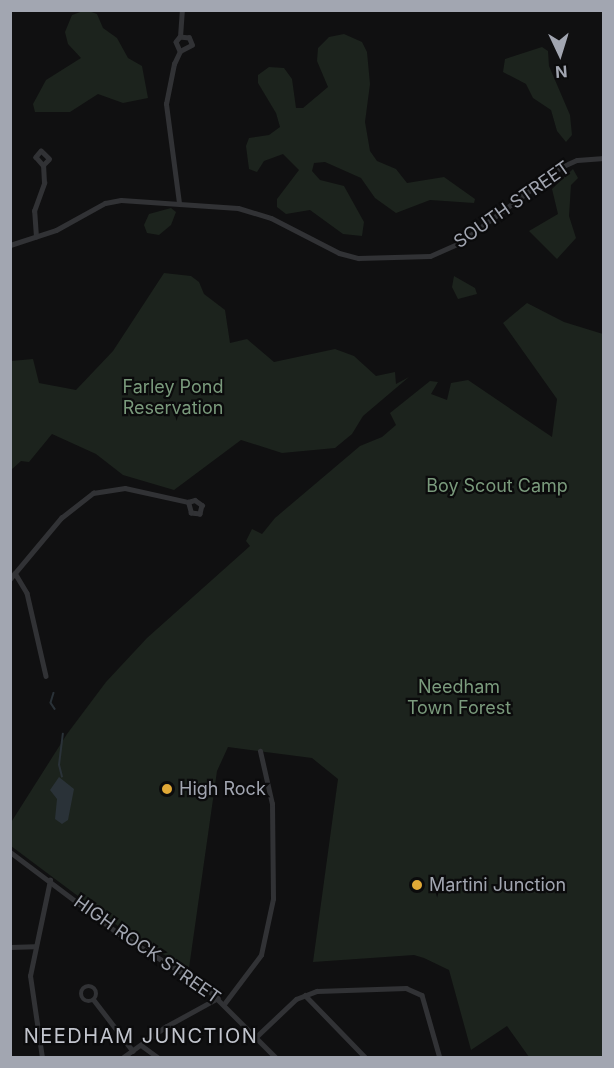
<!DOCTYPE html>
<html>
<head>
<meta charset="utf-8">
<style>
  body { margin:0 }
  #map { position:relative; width:614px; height:1068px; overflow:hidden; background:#101011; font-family:Inter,sans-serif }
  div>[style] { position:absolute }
  .green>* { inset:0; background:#1c231d }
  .water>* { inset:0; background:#2a3238 }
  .stream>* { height:1.5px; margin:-0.75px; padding:0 0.75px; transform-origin:0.75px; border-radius:0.75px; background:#2a3238 }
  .minor>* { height:4.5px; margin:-2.25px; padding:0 2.25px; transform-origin:2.25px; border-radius:2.25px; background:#313235 }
  .minor>.ring { margin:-2.25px; padding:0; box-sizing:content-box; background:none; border:4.5px solid #313235; border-radius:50% }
  .tertiary>* { height:5px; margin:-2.5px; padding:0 2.5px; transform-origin:2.5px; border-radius:2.5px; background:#313235 }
  .dots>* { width:16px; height:16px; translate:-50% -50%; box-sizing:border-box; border:3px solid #0b0b0c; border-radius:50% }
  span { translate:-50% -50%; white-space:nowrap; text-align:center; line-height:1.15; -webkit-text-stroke:4.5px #0b0b0c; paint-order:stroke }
  .street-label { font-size:18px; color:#a2a6b1 }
  .park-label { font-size:18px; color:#7a9a7c }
  .poi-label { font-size:18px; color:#a2a6b1 }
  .left { translate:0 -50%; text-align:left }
  .neighbourhood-label { font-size:20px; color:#c2c5cd; letter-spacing:1.5px }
  .frame { position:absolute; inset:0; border:12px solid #a2a6b1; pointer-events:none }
  .north { position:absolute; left:530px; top:24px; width:60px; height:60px; -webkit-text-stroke:4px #0b0b0c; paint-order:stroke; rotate:176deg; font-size:16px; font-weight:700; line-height:24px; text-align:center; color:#a2a6b1 }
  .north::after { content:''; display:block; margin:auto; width:21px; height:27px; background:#a2a6b1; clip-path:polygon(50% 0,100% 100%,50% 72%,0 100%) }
</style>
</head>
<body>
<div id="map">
  <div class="green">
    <div style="clip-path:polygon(86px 10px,97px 14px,103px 28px,117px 38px,128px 58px,142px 66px,148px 98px,123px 103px,98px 94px,70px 112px,35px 112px,33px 104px,46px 80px,81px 58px,68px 44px,65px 32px,72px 15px)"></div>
    <div style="clip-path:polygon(344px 34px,362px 42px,367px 52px,370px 84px,365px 122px,370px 151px,377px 161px,396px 169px,407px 183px,444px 177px,475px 199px,474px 203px,430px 200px,396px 213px,375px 198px,361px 178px,325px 162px,314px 163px,312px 171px,320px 180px,344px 186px,364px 222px,362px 236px,343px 234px,310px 210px,286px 214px,277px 207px,277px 199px,299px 170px,283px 154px,264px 161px,257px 172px,249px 169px,246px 146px,249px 138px,269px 135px,280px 127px,276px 113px,258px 83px,258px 75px,269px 67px,284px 68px,292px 79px,296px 108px,303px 108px,328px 87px,317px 61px,318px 48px,329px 37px)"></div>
    <div style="clip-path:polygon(542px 47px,548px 51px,549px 66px,570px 115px,572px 135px,566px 142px,557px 131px,551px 110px,533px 98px,526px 84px,503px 72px,505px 59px)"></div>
    <div style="clip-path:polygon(573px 169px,578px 178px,571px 185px,569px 216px,576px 238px,557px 259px,529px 231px,558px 214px,552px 189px)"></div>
    <div style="clip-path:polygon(171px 208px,176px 212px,171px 225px,159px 235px,147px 233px,144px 225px,149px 214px)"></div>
    <div style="clip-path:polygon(164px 273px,191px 276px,199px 282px,204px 294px,225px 310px,230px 343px,247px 339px,274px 362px,335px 349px,354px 356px,376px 376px,395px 372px,396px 384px,409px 377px,363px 416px,352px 434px,335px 448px,282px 453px,241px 440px,174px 490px,123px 475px,96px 454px,52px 434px,29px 462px,21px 461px,11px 470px,11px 361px,33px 359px,39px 383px,76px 390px,113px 351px)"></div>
    <div style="clip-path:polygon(454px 276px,475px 288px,477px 294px,458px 299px,452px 287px)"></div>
    <div style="clip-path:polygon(527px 303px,564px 322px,603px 334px,603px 1057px,529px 1057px,507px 1026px,471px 1050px,449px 970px,424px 958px,414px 955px,313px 962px,338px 779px,312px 758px,228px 747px,217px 771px,189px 968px,138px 941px,11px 846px,10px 824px,67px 734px,106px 682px,147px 638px,250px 546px,246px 541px,252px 529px,262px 534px,275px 518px,360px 446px,382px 437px,396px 425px,390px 413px,430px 381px,438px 382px,431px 394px,447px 400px,451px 383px,468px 380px,552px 437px,557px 399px,503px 323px)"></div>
  </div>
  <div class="water">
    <div style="clip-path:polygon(59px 777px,74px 789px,68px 820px,62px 824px,55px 819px,57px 799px,50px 790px)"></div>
  </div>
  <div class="stream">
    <div style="left:54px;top:693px;width:10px;rotate:107deg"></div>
    <div style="left:51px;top:703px;width:7px;rotate:56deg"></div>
    <div style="left:62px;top:777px;width:12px;rotate:-104deg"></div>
    <div style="left:59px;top:765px;width:31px;rotate:-83deg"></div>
  </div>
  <div class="minor">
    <div style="left:180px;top:37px;width:27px;rotate:-86deg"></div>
    <div style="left:179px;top:203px;width:100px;rotate:-97.5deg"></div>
    <div style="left:166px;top:104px;width:41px;rotate:-78.7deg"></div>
    <div style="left:174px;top:64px;width:14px;rotate:-65deg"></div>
    <div style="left:180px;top:51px;width:13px;rotate:-27deg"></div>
    <div style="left:192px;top:45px;width:8px;rotate:-113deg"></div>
    <div style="left:189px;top:38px;width:9px;rotate:-174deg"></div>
    <div style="left:180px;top:37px;width:6px;rotate:129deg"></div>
    <div style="left:176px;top:42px;width:10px;rotate:66deg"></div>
    <div style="left:36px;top:237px;width:26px;rotate:-94deg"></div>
    <div style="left:34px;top:211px;width:30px;rotate:-70deg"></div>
    <div style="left:44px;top:183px;width:18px;rotate:-93deg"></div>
    <div style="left:43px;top:165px;width:8px;rotate:-45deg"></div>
    <div style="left:49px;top:159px;width:11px;rotate:-135deg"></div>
    <div style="left:41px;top:151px;width:8px;rotate:130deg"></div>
    <div style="left:36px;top:157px;width:11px;rotate:49deg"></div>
    <div style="left:15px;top:573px;width:23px;rotate:59deg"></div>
    <div style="left:27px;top:593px;width:85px;rotate:77.1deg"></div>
    <div style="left:10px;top:579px;width:80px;rotate:-50.1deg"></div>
    <div style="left:61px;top:518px;width:41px;rotate:-38deg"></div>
    <div style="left:93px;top:493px;width:32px;rotate:-9deg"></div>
    <div style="left:125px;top:488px;width:65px;rotate:12.5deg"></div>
    <div style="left:188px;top:502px;width:7px;rotate:-16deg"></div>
    <div style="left:195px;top:500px;width:9px;rotate:36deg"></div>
    <div style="left:202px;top:505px;width:9px;rotate:103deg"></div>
    <div style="left:200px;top:514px;width:9px;rotate:-174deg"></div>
    <div style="left:191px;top:513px;width:11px;rotate:-105deg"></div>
    <div style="left:10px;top:947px;width:24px;rotate:-2deg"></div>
    <div class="ring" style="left:81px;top:986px;width:11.5px;height:11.5px"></div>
    <div style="left:305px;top:995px;width:88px;rotate:45.9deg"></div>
    <div style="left:94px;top:1000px;width:64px;rotate:52.6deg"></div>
    <div style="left:224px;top:1004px;width:61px;rotate:-52.9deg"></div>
    <div style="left:261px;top:955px;width:57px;rotate:-77.9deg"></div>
    <div style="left:273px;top:899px;width:95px;rotate:-90.6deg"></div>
    <div style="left:272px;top:804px;width:54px;rotate:-102.8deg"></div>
    <div style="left:256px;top:1037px;width:55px;rotate:-43.5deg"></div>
    <div style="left:296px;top:999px;width:22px;rotate:-21deg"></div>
    <div style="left:317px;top:991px;width:89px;rotate:-1.9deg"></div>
    <div style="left:406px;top:988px;width:17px;rotate:24deg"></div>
    <div style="left:422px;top:995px;width:66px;rotate:74.1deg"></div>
    <div style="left:141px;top:1045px;width:22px;rotate:36deg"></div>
    <div style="left:42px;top:1058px;width:83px;rotate:-98.3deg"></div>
    <div style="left:30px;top:976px;width:98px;rotate:-78.2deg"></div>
    <div style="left:122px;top:1058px;width:53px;rotate:-35.8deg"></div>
    <div style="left:165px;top:1027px;width:60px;rotate:-28.7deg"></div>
  </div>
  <div class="tertiary">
    <div style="left:10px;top:245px;width:48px;rotate:-18.1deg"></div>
    <div style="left:56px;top:230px;width:56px;rotate:-28.9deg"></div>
    <div style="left:105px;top:203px;width:16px;rotate:-11deg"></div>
    <div style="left:121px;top:200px;width:117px;rotate:3.9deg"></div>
    <div style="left:238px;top:208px;width:34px;rotate:17deg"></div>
    <div style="left:271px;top:218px;width:76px;rotate:27.2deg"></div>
    <div style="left:339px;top:253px;width:20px;rotate:15deg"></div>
    <div style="left:358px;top:258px;width:72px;rotate:-1.6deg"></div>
    <div style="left:430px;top:256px;width:34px;rotate:-24deg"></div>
    <div style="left:461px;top:242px;width:125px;rotate:-36.9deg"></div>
    <div style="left:561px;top:167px;width:17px;rotate:-24deg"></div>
    <div style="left:577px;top:160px;width:27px;rotate:-4deg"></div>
    <div style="left:10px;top:852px;width:136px;rotate:37deg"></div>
    <div style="left:119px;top:934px;width:100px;rotate:31.5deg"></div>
    <div style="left:204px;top:986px;width:102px;rotate:45deg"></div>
  </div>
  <div class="dots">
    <div style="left:167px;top:789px;background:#e1a937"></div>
    <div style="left:417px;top:885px;background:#e1a937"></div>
  </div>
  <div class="street-label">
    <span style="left:512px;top:205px;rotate:-35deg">SOUTH STREET</span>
    <span style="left:147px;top:950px;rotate:35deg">HIGH ROCK STREET</span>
  </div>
  <div class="park-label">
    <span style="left:173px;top:398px">Farley Pond<br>Reservation</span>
    <span style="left:497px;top:486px">Boy Scout Camp</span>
    <span style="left:459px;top:698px">Needham<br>Town Forest</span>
  </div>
  <div class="poi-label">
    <span class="left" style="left:179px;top:789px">High Rock</span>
    <span class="left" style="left:429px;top:885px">Martini Junction</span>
  </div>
  <div class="neighbourhood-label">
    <span style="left:141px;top:1036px">NEEDHAM JUNCTION</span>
  </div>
  <div class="frame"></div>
  <div class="north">N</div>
</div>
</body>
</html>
